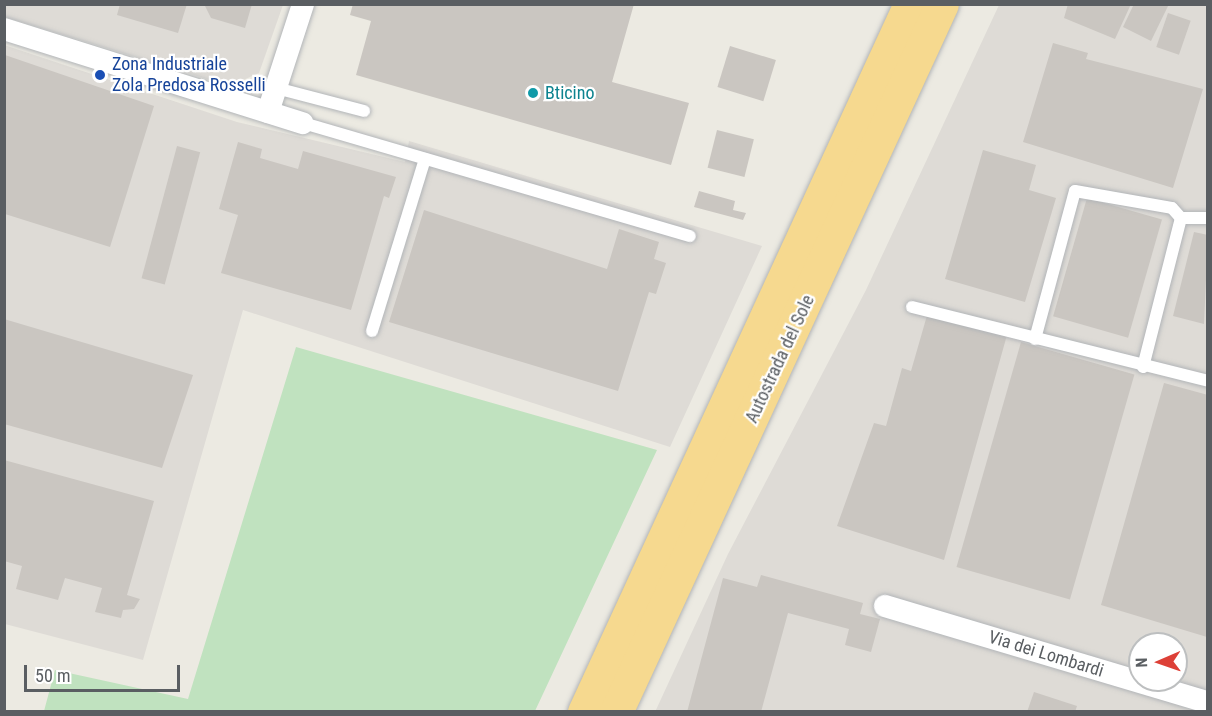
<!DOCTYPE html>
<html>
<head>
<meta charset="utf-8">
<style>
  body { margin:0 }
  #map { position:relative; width:1212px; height:716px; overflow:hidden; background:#eceae2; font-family:"Roboto Condensed",sans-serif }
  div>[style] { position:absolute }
  .industrial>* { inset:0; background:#dedbd6 }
  .green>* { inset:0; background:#c0e2bf }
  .building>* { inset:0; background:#cac6c1; transform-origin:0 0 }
  .roads { filter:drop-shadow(0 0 2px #b2b5b8) drop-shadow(0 0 2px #b2b5b8) }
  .service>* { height:12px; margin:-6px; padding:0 6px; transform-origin:6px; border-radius:6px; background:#fff }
  .minor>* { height:22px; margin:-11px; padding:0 11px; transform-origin:11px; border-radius:11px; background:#fff }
  .motorway>* { height:33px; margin:-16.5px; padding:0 16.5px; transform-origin:16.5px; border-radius:16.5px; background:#f6d98f }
  .dots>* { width:16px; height:16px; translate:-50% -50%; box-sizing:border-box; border:3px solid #fff; border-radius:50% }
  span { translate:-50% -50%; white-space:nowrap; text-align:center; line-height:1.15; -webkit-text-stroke:4.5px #fff; paint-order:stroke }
  .transit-label { font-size:18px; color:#164399 }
  .left { translate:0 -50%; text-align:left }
  .culture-label { font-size:18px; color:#0d838f }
  .street-label { font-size:18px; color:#5a5e62 }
  .frame { position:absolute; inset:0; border:6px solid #5a5e62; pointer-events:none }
  .north { position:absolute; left:1128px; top:632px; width:60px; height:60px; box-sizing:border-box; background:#fff; border:2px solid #bdbfc0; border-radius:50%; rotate:268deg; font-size:16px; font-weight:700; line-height:24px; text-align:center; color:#5a5e62 }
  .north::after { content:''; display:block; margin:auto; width:21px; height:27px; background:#dd4037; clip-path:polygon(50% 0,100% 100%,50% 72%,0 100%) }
  .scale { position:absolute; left:24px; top:665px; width:156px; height:27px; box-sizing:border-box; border:3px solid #5a5e62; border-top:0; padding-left:8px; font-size:18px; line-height:21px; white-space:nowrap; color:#5a5e62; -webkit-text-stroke:4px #fff; paint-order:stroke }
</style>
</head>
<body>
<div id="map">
  <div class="industrial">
    <div style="clip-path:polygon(4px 5px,283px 5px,259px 73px,230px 86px,5px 17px)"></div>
    <div style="clip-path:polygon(evenodd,999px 5px,1207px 5px,1207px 711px,655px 712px,728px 554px,866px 290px,999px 5px,1140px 644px,1176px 644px,1176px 680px,1140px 680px,1140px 644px)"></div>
    <div style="clip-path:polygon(4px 45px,237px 122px,405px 162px,409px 141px,762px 246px,670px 447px,243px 310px,143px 660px,5px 624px)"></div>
  </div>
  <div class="green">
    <div style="clip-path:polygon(296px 347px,657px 450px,535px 711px,44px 711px,55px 670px,188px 699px)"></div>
  </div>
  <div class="building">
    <div style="clip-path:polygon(120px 4px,187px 4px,178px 33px,117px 15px)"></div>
    <div style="clip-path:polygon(204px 4px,252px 4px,245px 28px,211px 18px)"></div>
    <div style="clip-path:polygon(353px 4px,634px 4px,612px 82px,689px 103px,671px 165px,356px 75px,371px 21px,350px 15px)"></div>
    <div style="clip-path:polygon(1068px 4px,1131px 4px,1115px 39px,1064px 18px)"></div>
    <div style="clip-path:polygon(1134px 4px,1169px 4px,1151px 41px,1123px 27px)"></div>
    <div style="left:1168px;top:13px;width:24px;height:36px;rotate:19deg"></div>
    <div style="clip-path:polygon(1053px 43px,1088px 53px,1086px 59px,1203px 89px,1173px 188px,1023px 142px)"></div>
    <div style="left:730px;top:46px;width:48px;height:43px;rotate:17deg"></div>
    <div style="clip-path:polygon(5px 55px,154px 106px,110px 247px,5px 214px)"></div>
    <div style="left:717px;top:130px;width:38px;height:39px;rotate:14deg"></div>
    <div style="clip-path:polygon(238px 142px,262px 149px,260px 158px,298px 169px,303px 151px,396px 177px,389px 198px,384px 196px,351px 310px,221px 273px,238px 215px,219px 209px)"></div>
    <div style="left:177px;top:146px;width:24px;height:137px;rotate:15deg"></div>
    <div style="clip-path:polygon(983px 150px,1036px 165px,1029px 190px,1056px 198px,1025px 302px,945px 279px)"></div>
    <div style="clip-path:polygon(699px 191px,735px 201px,733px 210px,746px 213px,743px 220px,694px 207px)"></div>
    <div style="left:1087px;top:198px;width:78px;height:123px;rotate:16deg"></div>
    <div style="clip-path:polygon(424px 210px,607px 269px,619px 229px,659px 242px,654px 259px,666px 263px,656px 294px,649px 292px,618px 391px,389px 322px)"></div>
    <div style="clip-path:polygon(1194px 232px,1208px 235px,1204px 324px,1173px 316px)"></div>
    <div style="clip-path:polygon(928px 312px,1007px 335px,944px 560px,837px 526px,874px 423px,886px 426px,902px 368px,911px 371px)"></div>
    <div style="clip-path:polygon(4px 319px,193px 375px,162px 468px,4px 424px)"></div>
    <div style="left:1021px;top:342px;width:118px;height:234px;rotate:16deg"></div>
    <div style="clip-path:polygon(1164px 383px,1208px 395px,1207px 637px,1101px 605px)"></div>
    <div style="clip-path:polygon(4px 460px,154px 501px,127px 595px,140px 599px,134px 609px,123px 610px,121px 618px,95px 612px,102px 588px,65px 578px,58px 600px,16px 589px,22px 566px,4px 561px)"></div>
    <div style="clip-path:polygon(761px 575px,863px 603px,860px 614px,880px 619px,871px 652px,845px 645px,849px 629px,788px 613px,761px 712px,687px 712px,723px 578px,757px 587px)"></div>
    <div style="clip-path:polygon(1034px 692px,1077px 706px,1075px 712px,1027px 712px)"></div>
  </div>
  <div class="roads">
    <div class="service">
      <div style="left:276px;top:88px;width:91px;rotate:14.6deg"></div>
      <div style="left:303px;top:123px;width:403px;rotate:16.3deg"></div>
      <div style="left:912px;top:307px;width:305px;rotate:14deg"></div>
      <div style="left:372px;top:331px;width:180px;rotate:-72.9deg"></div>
      <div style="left:1035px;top:339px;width:153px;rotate:-74.9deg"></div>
      <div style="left:1075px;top:191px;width:98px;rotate:9.9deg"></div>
      <div style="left:1172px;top:208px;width:13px;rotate:48deg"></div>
      <div style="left:1143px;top:367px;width:154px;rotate:-75.7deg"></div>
      <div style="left:1181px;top:218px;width:27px"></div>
    </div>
    <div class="minor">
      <div style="left:4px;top:29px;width:313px;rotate:17.5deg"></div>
      <div style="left:268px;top:112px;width:114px;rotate:-72deg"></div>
      <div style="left:885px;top:606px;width:337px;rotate:16.6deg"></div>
    </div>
    <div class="motorway">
      <div style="left:584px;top:712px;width:779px;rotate:-65.28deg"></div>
      <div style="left:616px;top:712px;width:779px;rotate:-65.28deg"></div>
    </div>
  </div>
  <div class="dots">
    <div style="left:100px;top:75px;background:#1a4fb4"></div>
    <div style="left:533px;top:93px;background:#0f9aa8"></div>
  </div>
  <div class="transit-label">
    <span class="left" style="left:112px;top:75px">Zona Industriale<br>Zola Predosa Rosselli</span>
  </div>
  <div class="culture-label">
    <span class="left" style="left:545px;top:93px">Bticino</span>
  </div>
  <div class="street-label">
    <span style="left:780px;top:359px;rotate:-65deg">Autostrada del Sole</span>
    <span style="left:1046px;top:654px;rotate:17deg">Via dei Lombardi</span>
  </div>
  <div class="frame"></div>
  <div class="north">N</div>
  <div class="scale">50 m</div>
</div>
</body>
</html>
